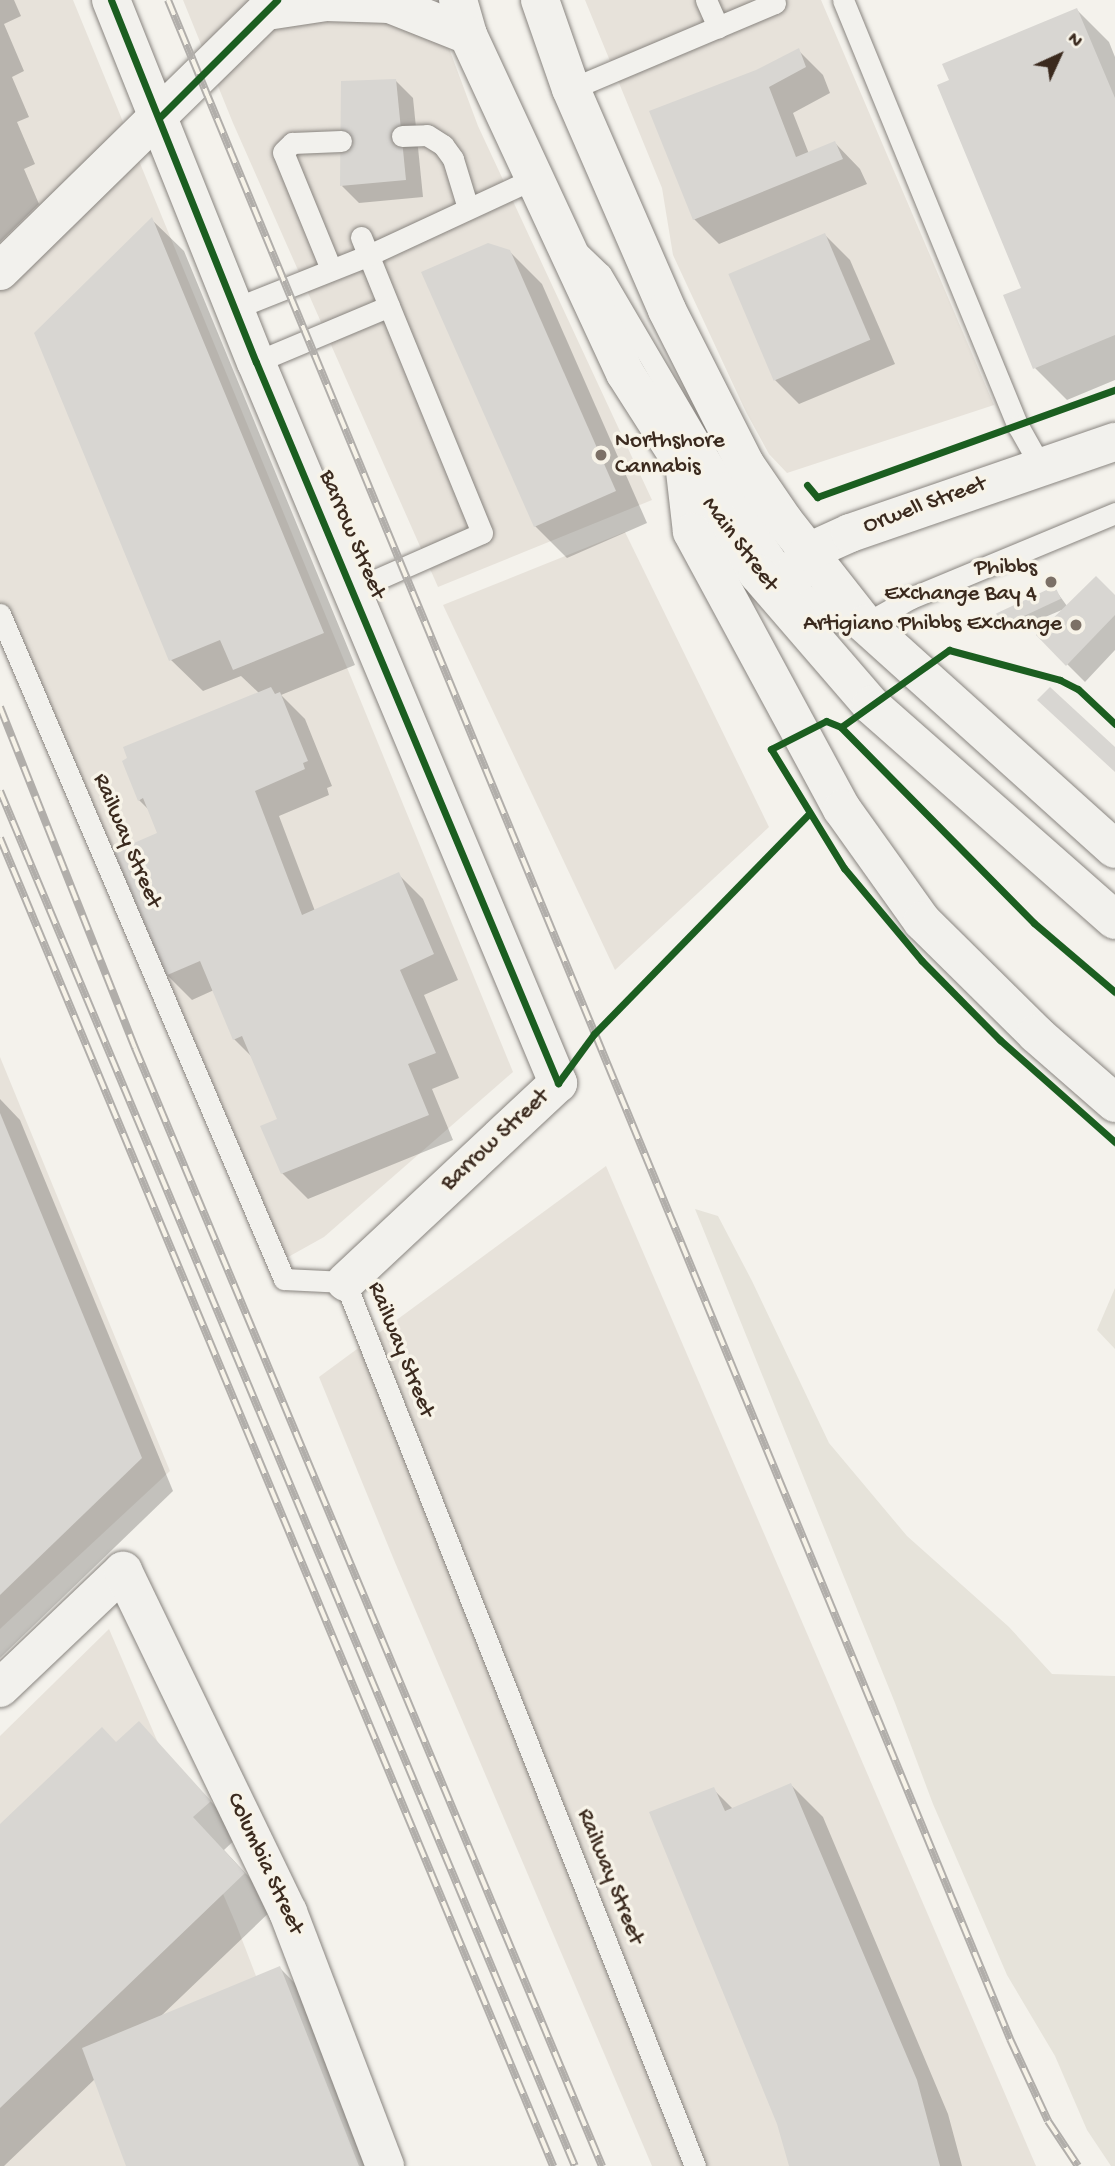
<!DOCTYPE html>
<html>
<head>
<meta charset="utf-8">
<style>
  body { margin:0 }
  #map { position:relative; width:1115px; height:2166px; overflow:hidden; background:#f4f2ec; font-family:"Gochi Hand",sans-serif }
  div>[style] { position:absolute }
  .built>* { inset:0; background:#e7e2da }
  .green>* { inset:0; background:#e6e3da }
  .shadow>* { inset:0; background:#0003 }
  .building>* { inset:0; background:#d8d6d2; transform-origin:0 0 }
  .roads { filter:drop-shadow(0 0 2px #898580) drop-shadow(0 0 2px #898580) }
  .service>* { height:21px; margin:-10.5px; padding:0 10.5px; transform-origin:10.5px; border-radius:10.5px; background:#f2f1ed }
  .minor>* { height:38px; margin:-19px; padding:0 19px; transform-origin:19px; border-radius:19px; background:#f2f1ed }
  .secondary>* { height:38px; margin:-19px; padding:0 19px; transform-origin:19px; border-radius:19px; background:#f2f1ed }
  .motorway>* { height:38px; margin:-19px; padding:0 19px; transform-origin:19px; border-radius:19px; background:#f2f1ed }
  .rail>* { height:8px; margin-top:-4px; transform-origin:0; background:repeating-linear-gradient(90deg,#f7f3e8 0 16px,#b1aeaa 0 32px); box-sizing:border-box; border-block:2px solid #b1aeaa }
  .cycleway>* { height:7px; margin:-3.5px; padding:0 3.5px; transform-origin:3.5px; border-radius:3.5px; background:#1b5e20 }
  .dots>* { width:19px; height:19px; translate:-50% -50%; box-sizing:border-box; border:4px solid #f7f3e8; border-radius:50% }
  span { translate:-50% -50%; white-space:nowrap; text-align:center; line-height:1.15; -webkit-text-stroke:7px #f7f3e8; paint-order:stroke }
  .poi-label { font-size:23px; color:#3b2a1e }
  .left { translate:0 -50%; text-align:left }
  .right { translate:-100% -50%; text-align:right }
  .street-label { font-size:23px; color:#3b2a1e }
  .north { position:absolute; left:1024px; top:21px; width:70px; height:70px; -webkit-text-stroke:5px #f7f3e8; paint-order:stroke; rotate:45deg; font-size:19px; font-weight:700; line-height:28px; text-align:center; color:#3b2a1e }
  .north::after { content:''; display:block; margin:auto; width:24px; height:32px; background:#3b2a1e; clip-path:polygon(50% 0,100% 100%,50% 72%,0 100%) }
</style>
</head>
<body>
<div id="map">
  <div class="built">
    <div style="clip-path:polygon(0 0,73px 0,513px 1072px,324px 1237px,272px 1266px,0 625px)"></div>
    <div style="clip-path:polygon(183px 0,431px 0,478px 126px,652px 500px,438px 587px,233px 123px)"></div>
    <div style="clip-path:polygon(585px 0,821px 0,994px 405px,787px 473px,769px 454px,746px 412px,673px 255px,662px 188px)"></div>
    <div style="clip-path:polygon(625px 532px,769px 827px,615px 970px,443px 605px)"></div>
    <div style="clip-path:polygon(0 1057px,170px 1471px,0 1629px)"></div>
    <div style="clip-path:polygon(606px 1166px,1036px 2166px,652px 2166px,394px 1560px,319px 1377px)"></div>
    <div style="clip-path:polygon(109px 1629px,236px 1924px,329px 2166px,0 2166px,0 1736px)"></div>
  </div>
  <div class="green">
    <div style="clip-path:polygon(695px 1209px,718px 1216px,752px 1281px,829px 1443px,907px 1536px,1009px 1627px,1052px 1674px,1115px 1676px,1115px 2166px,1111px 2166px,1087px 2130px,1055px 2056px,1007px 1975px,933px 1804px,895px 1703px)"></div>
    <div style="clip-path:polygon(1115px 1288px,1115px 1349px,1097px 1330px)"></div>
  </div>
  <div class="shadow">
    <div style="clip-path:polygon(0 0,14px 0,21px 16px,4px 24px,24px 71px,12px 77px,29px 117px,17px 122px,35px 164px,24px 169px,39px 204px,0 242px)"></div>
    <div style="clip-path:polygon(1077px 10px,1109px 42px,1115px 57px,1115px 380px,1067px 400px,1035px 368px,1023px 289px,951px 81px)"></div>
    <div style="clip-path:polygon(798px 50px,823px 75px,830px 93px,793px 113px,809px 154px,835px 143px,860px 169px,867px 184px,719px 244px,694px 219px,757px 71px)"></div>
    <div style="clip-path:polygon(396px 81px,413px 98px,423px 197px,359px 203px,342px 186px)"></div>
    <div style="clip-path:polygon(152px 220px,184px 251px,355px 665px,281px 695px,305px 719px,332px 786px,327px 788px,329px 795px,279px 816px,315px 911px,398px 874px,423px 899px,458px 980px,424px 995px,459px 1078px,432px 1089px,453px 1140px,308px 1199px,282px 1173px,262px 1127px,279px 1120px,253px 1058px,234px 1039px,214px 990px,192px 1000px,167px 975px,159px 833px,150px 811px,139px 800px,259px 693px,241px 676px,203px 691px,171px 660px)"></div>
    <div style="clip-path:polygon(825px 235px,850px 260px,895px 364px,799px 404px,774px 379px)"></div>
    <div style="clip-path:polygon(509px 251px,542px 284px,647px 523px,567px 558px,535px 526px)"></div>
    <div style="clip-path:polygon(1054px 588px,1067px 606px,1115px 597px,1115px 650px,1085px 682px,1038px 635px,1064px 609px,1010px 632px,1001px 624px)"></div>
    <div style="clip-path:polygon(0 1099px,20px 1120px,173px 1491px,0 1658px)"></div>
    <div style="clip-path:polygon(139px 1724px,241px 1834px,224px 1850px,276px 1906px,160px 2017px,280px 1968px,311px 2000px,377px 2166px,128px 2166px,96px 2078px,4px 2166px,0 2166px,0 1826px,116px 1744px)"></div>
    <div style="clip-path:polygon(791px 1785px,823px 1817px,948px 2114px,962px 2166px,791px 2166px,713px 1789px,733px 1809px)"></div>
  </div>
  <div class="building">
    <div style="clip-path:polygon(1077px 8px,1115px 98px,1115px 335px,1033px 369px,1003px 295px,1021px 288px,937px 85px,949px 80px,942px 64px)"></div>
    <div style="clip-path:polygon(799px 48px,806px 67px,769px 87px,796px 157px,835px 141px,843px 159px,693px 220px,649px 111px,756px 70px)"></div>
    <div style="clip-path:polygon(396px 79px,406px 180px,340px 186px,341px 81px)"></div>
    <div style="clip-path:polygon(152px 217px,324px 633px,233px 670px,220px 640px,169px 661px,34px 333px)"></div>
    <div style="left:825px;top:233px;width:116px;height:105px;rotate:67deg"></div>
    <div style="clip-path:polygon(488px 243px,510px 250px,616px 491px,534px 527px,421px 272px)"></div>
    <div style="clip-path:polygon(1096px 576px,1115px 595px,1115px 615px,1066px 666px,1036px 635px)"></div>
    <div style="left:1055px;top:586px;width:14px;height:65px;rotate:65deg"></div>
    <div style="clip-path:polygon(271px 687px,275px 694px,280px 692px,308px 761px,303px 763px,305px 769px,255px 791px,302px 915px,399px 872px,434px 954px,400px 970px,436px 1053px,408px 1064px,429px 1115px,281px 1174px,260px 1126px,277px 1119px,242px 1036px,233px 1040px,200px 961px,165px 976px,113px 852px,157px 833px,143px 798px,138px 801px,122px 761px,127px 758px,123px 747px)"></div>
    <div style="clip-path:polygon(1050px 687px,1115px 747px,1115px 772px,1037px 700px)"></div>
    <div style="clip-path:polygon(0 1113px,142px 1458px,0 1595px)"></div>
    <div style="clip-path:polygon(139px 1721px,211px 1801px,193px 1817px,245px 1873px,0 2108px,0 1824px,102px 1727px,116px 1742px)"></div>
    <div style="clip-path:polygon(791px 1783px,917px 2080px,940px 2166px,789px 2166px,777px 2124px,649px 1812px,714px 1787px,725px 1811px)"></div>
    <div style="clip-path:polygon(280px 1966px,359px 2166px,126px 2166px,82px 2048px)"></div>
  </div>
  <div class="roads">
    <div class="service">
      <div style="left:706px;top:0;width:30px;rotate:66deg"></div>
      <div style="left:843px;top:0;width:461px;rotate:67.7deg"></div>
      <div style="left:1018px;top:426px;width:45px;rotate:60.6deg"></div>
      <div style="left:571px;top:89px;width:221px;rotate:-22.9deg"></div>
      <div style="left:775px;top:3px;width:3px;rotate:-108deg"></div>
      <div style="left:402px;top:136px;width:25px;rotate:-2deg"></div>
      <div style="left:427px;top:135px;width:19px;rotate:32deg"></div>
      <div style="left:443px;top:145px;width:17px;rotate:54deg"></div>
      <div style="left:453px;top:159px;width:51px;rotate:73deg"></div>
      <div style="left:361px;top:237px;width:74px;rotate:67.9deg"></div>
      <div style="left:579px;top:253px;width:30px;rotate:44deg"></div>
      <div style="left:601px;top:274px;width:241px;rotate:59.6deg"></div>
      <div style="left:723px;top:482px;width:127px;rotate:55.6deg"></div>
      <div style="left:795px;top:587px;width:57px;rotate:36.5deg"></div>
      <div style="left:841px;top:621px;width:24px;rotate:7deg"></div>
      <div style="left:865px;top:624px;width:53px;rotate:-29.5deg"></div>
      <div style="left:911px;top:598px;width:221px;rotate:-22.6deg"></div>
      <div style="left:331px;top:269px;width:126px;rotate:-112.3deg"></div>
      <div style="left:283px;top:152px;width:13px;rotate:-45deg"></div>
      <div style="left:292px;top:143px;width:49px;rotate:-2.3deg"></div>
      <div style="left:236px;top:308px;width:143px;rotate:-21.7deg"></div>
      <div style="left:369px;top:255px;width:183px;rotate:-24.9deg"></div>
      <div style="left:256px;top:362px;width:144px;rotate:-22.8deg"></div>
      <div style="left:389px;top:306px;width:245px;rotate:67.7deg"></div>
      <div style="left:482px;top:533px;width:141px;rotate:156.2deg"></div>
      <div style="left:0;top:614px;width:723px;rotate:66.87deg"></div>
      <div style="left:284px;top:1279px;width:61px;rotate:2.8deg"></div>
      <div style="left:345px;top:1282px;width:951px;rotate:68.4deg"></div>
    </div>
    <div class="minor">
      <div style="left:111px;top:0;width:390px;rotate:68.2deg"></div>
      <div style="left:256px;top:362px;width:782px;rotate:67.27deg"></div>
      <div style="left:558px;top:1083px;width:291px;rotate:136.9deg"></div>
      <div style="left:0;top:271px;width:388px;rotate:-44.4deg"></div>
      <div style="left:0;top:1688px;width:170px;rotate:-43.6deg"></div>
      <div style="left:123px;top:1571px;width:379px;rotate:64.2deg"></div>
      <div style="left:288px;top:1912px;width:272px;rotate:69.1deg"></div>
    </div>
    <div class="secondary">
      <div style="left:458px;top:0;width:36px;rotate:74deg"></div>
      <div style="left:468px;top:35px;width:373px;rotate:65.1deg"></div>
      <div style="left:625px;top:373px;width:171px;rotate:57.4deg"></div>
      <div style="left:717px;top:517px;width:70px;rotate:54.3deg"></div>
      <div style="left:758px;top:574px;width:173px;rotate:49.2deg"></div>
      <div style="left:871px;top:705px;width:325px;rotate:41.4deg"></div>
      <div style="left:540px;top:0;width:94px;rotate:70.8deg"></div>
      <div style="left:571px;top:89px;width:241px;rotate:66.5deg"></div>
      <div style="left:667px;top:310px;width:173px;rotate:63.1deg"></div>
      <div style="left:745px;top:464px;width:69px;rotate:55.6deg"></div>
      <div style="left:784px;top:521px;width:131px;rotate:51.8deg"></div>
      <div style="left:865px;top:624px;width:336px;rotate:42deg"></div>
      <div style="left:267px;top:11px;width:60px;rotate:-8.7deg"></div>
      <div style="left:326px;top:2px;width:64px;rotate:1.8deg"></div>
      <div style="left:390px;top:4px;width:84px;rotate:21.7deg"></div>
      <div style="left:797px;top:573px;width:7px;rotate:-82deg"></div>
      <div style="left:798px;top:566px;width:17px;rotate:-54deg"></div>
      <div style="left:808px;top:552px;width:46px;rotate:-24.3deg"></div>
      <div style="left:850px;top:533px;width:280px;rotate:-19deg"></div>
    </div>
    <div class="motorway">
      <div style="left:685px;top:471px;width:61px;rotate:83.5deg"></div>
      <div style="left:692px;top:532px;width:315px;rotate:61.6deg"></div>
      <div style="left:842px;top:809px;width:138px;rotate:54.5deg"></div>
      <div style="left:922px;top:921px;width:161px;rotate:44.7deg"></div>
      <div style="left:1036px;top:1034px;width:105px;rotate:41.1deg"></div>
    </div>
  </div>
  <div class="rail">
    <div style="left:168px;top:0;width:2206px;rotate:67.56deg"></div>
    <div style="left:1010px;top:2039px;width:90px;rotate:65.1deg"></div>
    <div style="left:1048px;top:2121px;width:54px;rotate:56.3deg"></div>
    <div style="left:0;top:707px;width:367px;rotate:68.4deg"></div>
    <div style="left:135px;top:1048px;width:1212px;rotate:67.33deg"></div>
    <div style="left:0;top:791px;width:1490px;rotate:67.31deg"></div>
    <div style="left:0;top:838px;width:1439px;rotate:67.39deg"></div>
  </div>
  <div class="cycleway">
    <div style="left:111px;top:0;width:390px;rotate:68.2deg"></div>
    <div style="left:256px;top:362px;width:782px;rotate:67.27deg"></div>
    <div style="left:159px;top:118px;width:167px;rotate:-45deg"></div>
    <div style="left:807px;top:485px;width:16px;rotate:50deg"></div>
    <div style="left:817px;top:497px;width:317px;rotate:-19.8deg"></div>
    <div style="left:841px;top:727px;width:133px;rotate:-35.5deg"></div>
    <div style="left:949px;top:650px;width:115px;rotate:15.1deg"></div>
    <div style="left:1060px;top:680px;width:20px;rotate:27deg"></div>
    <div style="left:1078px;top:689px;width:51px;rotate:43.4deg"></div>
    <div style="left:1115px;top:992px;width:106px;rotate:-139.6deg"></div>
    <div style="left:1034px;top:923px;width:275px;rotate:-134.6deg"></div>
    <div style="left:841px;top:727px;width:16px;rotate:-158deg"></div>
    <div style="left:826px;top:721px;width:62px;rotate:153deg"></div>
    <div style="left:771px;top:749px;width:140px;rotate:58.5deg"></div>
    <div style="left:844px;top:868px;width:121px;rotate:50deg"></div>
    <div style="left:922px;top:961px;width:111px;rotate:45.4deg"></div>
    <div style="left:1000px;top:1040px;width:154px;rotate:41.6deg"></div>
    <div style="left:558px;top:1083px;width:61px;rotate:-53.7deg"></div>
    <div style="left:594px;top:1034px;width:308px;rotate:-45.7deg"></div>
  </div>
  <div class="dots">
    <div style="left:601px;top:455px;background:#7c7066"></div>
    <div style="left:1051px;top:582px;background:#7c7066"></div>
    <div style="left:1076px;top:625px;background:#7c7066"></div>
  </div>
  <div class="poi-label">
    <span class="left" style="left:615px;top:455px">Northshore<br>Cannabis</span>
    <span class="right" style="left:1037px;top:582px">Phibbs<br>Exchange Bay 4</span>
    <span class="right" style="left:1062px;top:625px">Artigiano Phibbs Exchange</span>
  </div>
  <div class="street-label">
    <span style="left:925px;top:506px;rotate:-20deg">Orwell Street</span>
    <span style="left:351px;top:535px;rotate:67deg">Barrow Street</span>
    <span style="left:739px;top:545px;rotate:53deg">Main Street</span>
    <span style="left:126px;top:841px;rotate:67deg">Railway Street</span>
    <span style="left:496px;top:1141px;rotate:-43deg">Barrow Street</span>
    <span style="left:400px;top:1350px;rotate:68deg">Railway Street</span>
    <span style="left:264px;top:1864px;rotate:65deg">Columbia Street</span>
    <span style="left:609px;top:1877px;rotate:68deg">Railway Street</span>
  </div>
  <div class="north">N</div>
</div>
</body>
</html>
